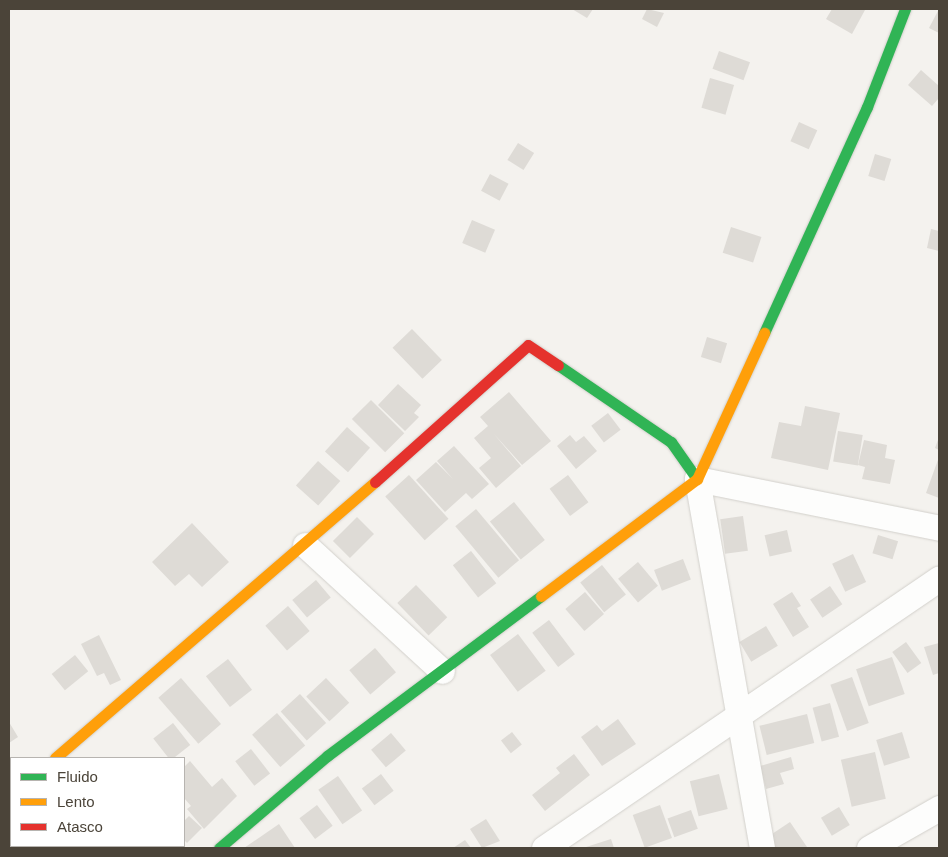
<!DOCTYPE html>
<html>
<head>
<meta charset="utf-8">
<style>
  body { margin:0 }
  #map { position:relative; width:948px; height:857px; overflow:hidden; background:#f4f2ee; font-family:Arial,sans-serif }
  div>[style] { position:absolute }
  .building>* { inset:0; background:#dedbd6; transform-origin:0 0 }
  .roads { filter:drop-shadow(0 0 1px #d2d0cb) drop-shadow(0 0 1px #d2d0cb) }
  .street>* { height:25px; margin:-12.5px; padding:0 12.5px; transform-origin:12.5px; border-radius:12.5px; background:#fdfdfc }
  .fast>* { height:11px; margin:-5.5px; padding:0 5.5px; transform-origin:5.5px; border-radius:5.5px; background:#30b455 }
  .slow>* { height:11px; margin:-5.5px; padding:0 5.5px; transform-origin:5.5px; border-radius:5.5px; background:#ff9f0a }
  .jam>* { height:11px; margin:-5.5px; padding:0 5.5px; transform-origin:5.5px; border-radius:5.5px; background:#e5322d }
  span { translate:-50% -50%; white-space:nowrap; text-align:center; line-height:1.15; -webkit-text-stroke:5px #fff; paint-order:stroke }
  .frame { position:absolute; inset:0; border:10px solid #4b4439; pointer-events:none }
  .legend { position:absolute; left:10px; top:757px; width:175px; height:90px; box-sizing:border-box; background:#fff; border:1px solid #b7b4b0; margin:0; padding:6px 9px; list-style:none; font-size:15px; color:#4b4439 }
  .legend li { display:flex; align-items:center; gap:10px; height:25px }
  .legend b { width:25px; border:1px solid #b7b4b0 }
</style>
</head>
<body>
<div id="map">
  <div class="building">
    <div style="clip-path:polygon(572px 9px,593px 9px,587px 18px)"></div>
    <div style="clip-path:polygon(647px 9px,664px 13px,657px 27px,642px 19px)"></div>
    <div style="clip-path:polygon(832px 9px,864px 9px,865px 10px,852px 34px,826px 19px)"></div>
    <div style="clip-path:polygon(939px 9px,939px 33px,929px 28px)"></div>
    <div style="left:719px;top:51px;width:33px;height:19px;rotate:20deg"></div>
    <div style="clip-path:polygon(921px 70px,939px 86px,939px 98px,932px 106px,908px 85px)"></div>
    <div style="left:710px;top:78px;width:25px;height:31px;rotate:16deg"></div>
    <div style="left:799px;top:122px;width:20px;height:21px;rotate:24deg"></div>
    <div style="left:518px;top:143px;width:19px;height:20px;rotate:32deg"></div>
    <div style="left:875px;top:154px;width:17px;height:23px;rotate:17deg"></div>
    <div style="left:490px;top:174px;width:21px;height:19px;rotate:28deg"></div>
    <div style="left:472px;top:220px;width:25px;height:25px;rotate:23deg"></div>
    <div style="left:731px;top:227px;width:32px;height:27px;rotate:18deg"></div>
    <div style="clip-path:polygon(931px 229px,939px 231px,939px 251px,927px 248px)"></div>
    <div style="left:412px;top:329px;width:43px;height:27px;rotate:46deg"></div>
    <div style="left:707px;top:337px;width:21px;height:21px;rotate:17deg"></div>
    <div style="clip-path:polygon(398px 384px,421px 405px,414px 413px,419px 417px,405px 431px,378px 405px)"></div>
    <div style="clip-path:polygon(509px 392px,551px 441px,522px 465px,494px 434px,521px 466px,496px 488px,479px 468px,491px 458px,474px 438px,488px 426px,480px 417px)"></div>
    <div style="left:371px;top:400px;width:47px;height:27px;rotate:45deg"></div>
    <div style="clip-path:polygon(805px 406px,840px 413px,828px 470px,771px 458px,779px 422px,801px 426px)"></div>
    <div style="left:608px;top:413px;width:21px;height:21px;rotate:53deg"></div>
    <div style="left:347px;top:427px;width:31px;height:33px;rotate:42deg"></div>
    <div style="left:838px;top:431px;width:25px;height:31px;rotate:9deg"></div>
    <div style="clip-path:polygon(570px 435px,576px 442px,584px 436px,597px 451px,576px 469px,557px 446px)"></div>
    <div style="clip-path:polygon(939px 437px,939px 450px,935px 448px)"></div>
    <div style="clip-path:polygon(864px 440px,887px 445px,885px 458px,895px 460px,890px 484px,862px 479px,865px 467px,858px 465px)"></div>
    <div style="clip-path:polygon(454px 446px,489px 484px,472px 499px,466px 493px,445px 512px,416px 480px,436px 462px,453px 479px,437px 461px)"></div>
    <div style="clip-path:polygon(939px 457px,939px 498px,926px 493px)"></div>
    <div style="left:318px;top:461px;width:30px;height:33px;rotate:42deg"></div>
    <div style="left:409px;top:475px;width:59px;height:32px;rotate:48deg"></div>
    <div style="left:568px;top:475px;width:34px;height:23px;rotate:53deg"></div>
    <div style="left:514px;top:502px;width:49px;height:31px;rotate:51deg"></div>
    <div style="left:476px;top:509px;width:67px;height:27px;rotate:50deg"></div>
    <div style="left:743px;top:516px;width:35px;height:23px;rotate:82deg"></div>
    <div style="left:357px;top:517px;width:24px;height:34px;rotate:45deg"></div>
    <div style="clip-path:polygon(192px 523px,229px 562px,202px 587px,189px 574px,175px 586px,152px 562px)"></div>
    <div style="left:787px;top:530px;width:22px;height:23px;rotate:77deg"></div>
    <div style="left:878px;top:535px;width:21px;height:19px;rotate:17deg"></div>
    <div style="left:471px;top:551px;width:41px;height:23px;rotate:52deg"></div>
    <div style="left:853px;top:554px;width:31px;height:23px;rotate:65deg"></div>
    <div style="left:683px;top:559px;width:22px;height:31px;rotate:69deg"></div>
    <div style="left:638px;top:562px;width:31px;height:26px;rotate:50deg"></div>
    <div style="left:602px;top:565px;width:38px;height:28px;rotate:51deg"></div>
    <div style="left:316px;top:580px;width:23px;height:31px;rotate:50deg"></div>
    <div style="left:416px;top:585px;width:45px;height:26px;rotate:46deg"></div>
    <div style="left:830px;top:586px;width:22px;height:24px;rotate:56deg"></div>
    <div style="left:585px;top:592px;width:29px;height:26px;rotate:49deg"></div>
    <div style="clip-path:polygon(792px 592px,801px 606px,797px 608px,809px 627px,793px 637px,773px 604px)"></div>
    <div style="left:288px;top:606px;width:33px;height:30px;rotate:49deg"></div>
    <div style="left:549px;top:620px;width:43px;height:21px;rotate:53deg"></div>
    <div style="left:766px;top:626px;width:23px;height:31px;rotate:59deg"></div>
    <div style="left:518px;top:634px;width:46px;height:35px;rotate:53deg"></div>
    <div style="clip-path:polygon(99px 635px,121px 680px,110px 685px,104px 673px,97px 676px,81px 644px)"></div>
    <div style="left:906px;top:642px;width:26px;height:17px;rotate:54deg"></div>
    <div style="clip-path:polygon(939px 643px,939px 673px,933px 675px,924px 647px)"></div>
    <div style="left:375px;top:648px;width:32px;height:34px;rotate:49deg"></div>
    <div style="left:75px;top:655px;width:21px;height:30px;rotate:51deg"></div>
    <div style="left:892px;top:657px;width:39px;height:38px;rotate:71deg"></div>
    <div style="left:228px;top:659px;width:39px;height:28px;rotate:52deg"></div>
    <div style="left:852px;top:677px;width:49px;height:23px;rotate:70deg"></div>
    <div style="left:181px;top:678px;width:61px;height:30px;rotate:49deg"></div>
    <div style="left:326px;top:678px;width:34px;height:27px;rotate:47deg"></div>
    <div style="left:300px;top:694px;width:39px;height:26px;rotate:48deg"></div>
    <div style="left:830px;top:703px;width:35px;height:18px;rotate:75deg"></div>
    <div style="left:277px;top:713px;width:43px;height:33px;rotate:49deg"></div>
    <div style="left:807px;top:714px;width:30px;height:49px;rotate:76deg"></div>
    <div style="clip-path:polygon(618px 719px,636px 744px,602px 766px,581px 737px,597px 725px,602px 731px)"></div>
    <div style="clip-path:polygon(9px 722px,18px 737px,9px 743px)"></div>
    <div style="left:173px;top:723px;width:28px;height:25px;rotate:52deg"></div>
    <div style="left:512px;top:732px;width:16px;height:14px;rotate:52deg"></div>
    <div style="left:902px;top:732px;width:27px;height:27px;rotate:73deg"></div>
    <div style="left:391px;top:733px;width:23px;height:26px;rotate:50deg"></div>
    <div style="left:251px;top:749px;width:31px;height:20px;rotate:52deg"></div>
    <div style="left:875px;top:752px;width:48px;height:35px;rotate:77deg"></div>
    <div style="clip-path:polygon(574px 754px,590px 775px,545px 811px,532px 795px,560px 773px,556px 768px)"></div>
    <div style="clip-path:polygon(791px 757px,794px 769px,780px 773px,784px 784px,766px 789px,760px 766px)"></div>
    <div style="clip-path:polygon(190px 761px,212px 787px,222px 778px,237px 796px,204px 829px,187px 809px,191px 806px,184px 798px,184px 767px)"></div>
    <div style="left:381px;top:774px;width:21px;height:24px;rotate:53deg"></div>
    <div style="left:719px;top:774px;width:36px;height:30px;rotate:76deg"></div>
    <div style="left:338px;top:776px;width:42px;height:24px;rotate:55deg"></div>
    <div style="left:317px;top:805px;width:26px;height:22px;rotate:53deg"></div>
    <div style="left:660px;top:805px;width:35px;height:29px;rotate:70deg"></div>
    <div style="left:839px;top:807px;width:21px;height:21px;rotate:59deg"></div>
    <div style="left:691px;top:810px;width:20px;height:25px;rotate:70deg"></div>
    <div style="clip-path:polygon(189px 816px,202px 828px,187px 843px,184px 840px,184px 821px)"></div>
    <div style="clip-path:polygon(486px 819px,500px 841px,482px 848px,470px 829px)"></div>
    <div style="clip-path:polygon(790px 822px,807px 847px,768px 848px,763px 840px)"></div>
    <div style="clip-path:polygon(279px 824px,295px 848px,244px 848px)"></div>
    <div style="clip-path:polygon(11px 836px,11px 846px,27px 848px,9px 848px)"></div>
    <div style="clip-path:polygon(611px 839px,614px 848px,583px 848px)"></div>
    <div style="clip-path:polygon(465px 840px,471px 848px,453px 848px)"></div>
    <div style="clip-path:polygon(154px 846px,175px 846px,178px 848px,152px 848px)"></div>
  </div>
  <div class="roads">
    <div class="street">
      <div style="left:305px;top:545px;width:186px;rotate:42.6deg"></div>
      <div style="left:9px;top:797px;width:3px;rotate:-45deg"></div>
      <div style="left:94px;top:846px;width:3px;rotate:45deg"></div>
      <div style="left:544px;top:848px;width:478px;rotate:-34.3deg"></div>
      <div style="left:762px;top:848px;width:375px;rotate:-100deg"></div>
      <div style="left:697px;top:479px;width:247px;rotate:11.4deg"></div>
      <div style="left:869px;top:848px;width:81px;rotate:-29.7deg"></div>
    </div>
    <div class="fast">
      <div style="left:764px;top:333px;width:248px;rotate:-65.5deg"></div>
      <div style="left:867px;top:107px;width:105px;rotate:-68.8deg"></div>
      <div style="left:558px;top:365px;width:137px;rotate:34.3deg"></div>
      <div style="left:671px;top:442px;width:45px;rotate:54.9deg"></div>
      <div style="left:219px;top:848px;width:142px;rotate:-40.4deg"></div>
      <div style="left:327px;top:756px;width:267px;rotate:-36.8deg"></div>
    </div>
    <div class="slow">
      <div style="left:541px;top:596px;width:195px;rotate:-36.9deg"></div>
      <div style="left:697px;top:479px;width:161px;rotate:-65.3deg"></div>
      <div style="left:55px;top:758px;width:423px;rotate:-40.8deg"></div>
    </div>
    <div class="jam">
      <div style="left:375px;top:482px;width:205px;rotate:-41.8deg"></div>
      <div style="left:528px;top:345px;width:36px;rotate:34deg"></div>
    </div>
  </div>
  <div class="frame"></div>
  <ul class="legend">
  <li><b style="height:6px;background:#30b455"></b>Fluido</li>
  <li><b style="height:6px;background:#ff9f0a"></b>Lento</li>
  <li><b style="height:6px;background:#e5322d"></b>Atasco</li>
  </ul>
</div>
</body>
</html>
